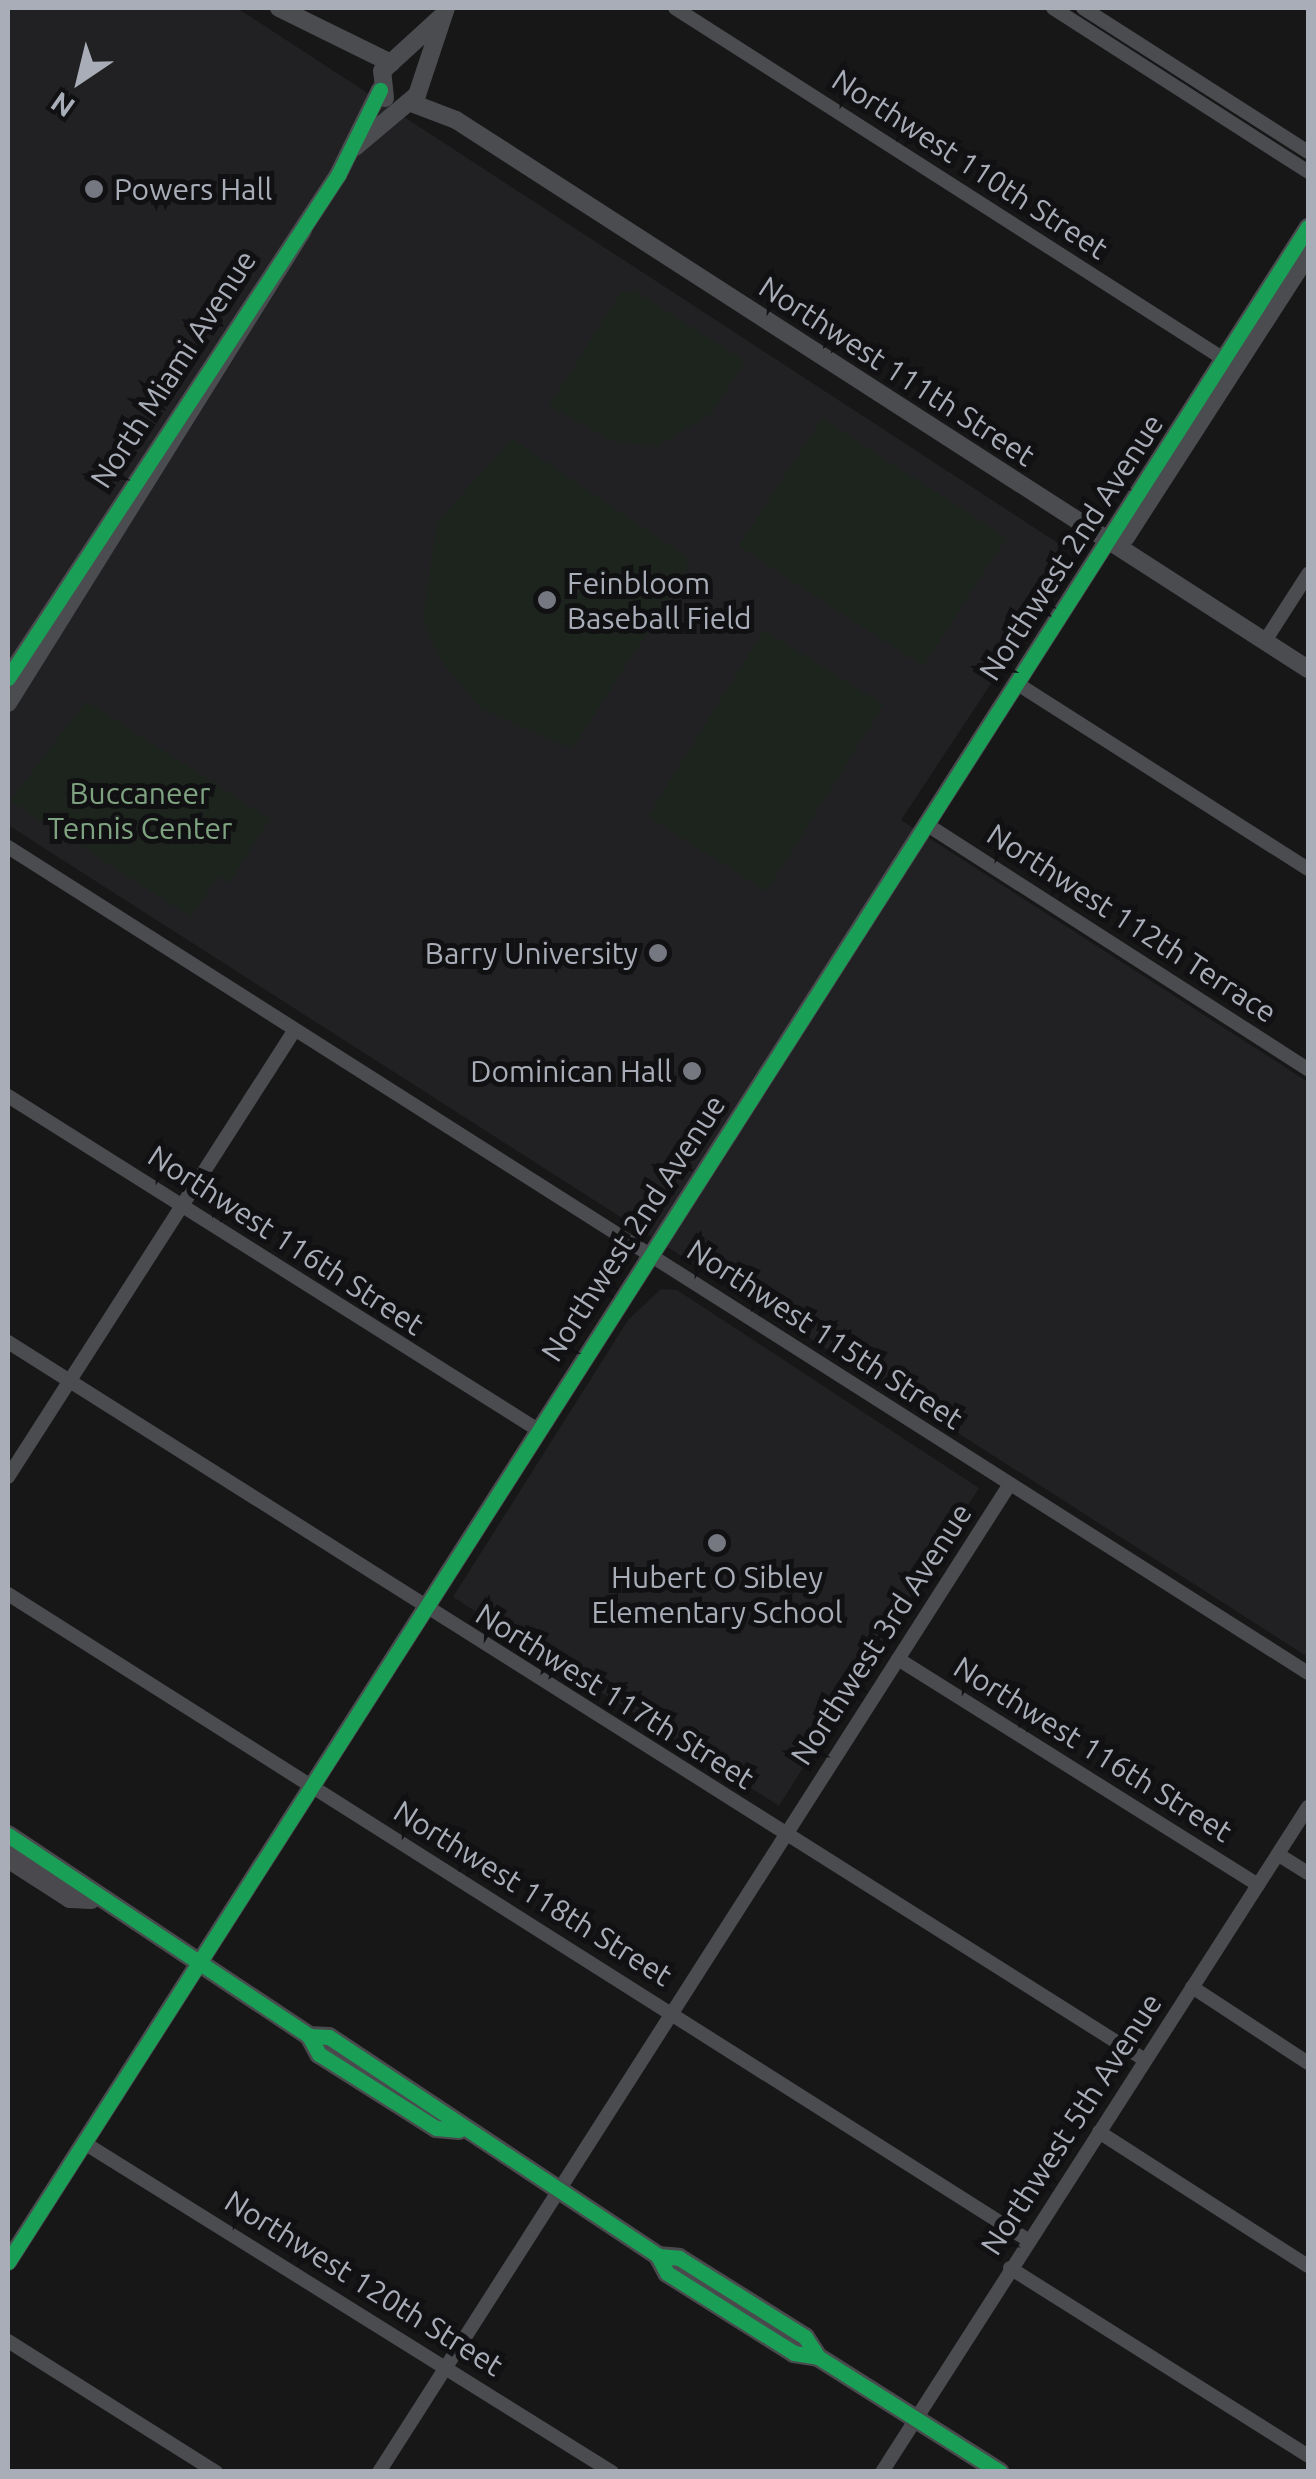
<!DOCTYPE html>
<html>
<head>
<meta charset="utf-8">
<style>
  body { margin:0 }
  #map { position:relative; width:1316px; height:2479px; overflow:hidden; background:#171717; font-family:Ubuntu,sans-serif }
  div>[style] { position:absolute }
  .built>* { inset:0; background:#212123 }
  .green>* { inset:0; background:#1d241e; transform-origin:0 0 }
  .minor>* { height:14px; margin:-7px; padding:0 7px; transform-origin:7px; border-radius:7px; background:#4b4c50 }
  .tertiary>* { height:18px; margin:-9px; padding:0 9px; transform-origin:9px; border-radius:9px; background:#4b4c50 }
  .secondary>* { height:20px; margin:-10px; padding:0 10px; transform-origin:10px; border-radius:10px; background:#4a4a4e }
  .cycleway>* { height:15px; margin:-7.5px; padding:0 7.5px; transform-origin:7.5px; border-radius:7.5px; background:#1a9f57 }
  .dots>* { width:28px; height:28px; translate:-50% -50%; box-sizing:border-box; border:5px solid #111113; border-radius:50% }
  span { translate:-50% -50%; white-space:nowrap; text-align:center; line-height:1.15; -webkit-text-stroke:10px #111113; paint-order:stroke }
  .street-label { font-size:30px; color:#a8adb8 }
  .poi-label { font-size:30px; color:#a8adb8 }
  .left { translate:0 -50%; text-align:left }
  .right { translate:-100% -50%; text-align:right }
  .park-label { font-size:30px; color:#7fa381 }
  .frame { position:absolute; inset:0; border:10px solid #a8adb8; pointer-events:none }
  .north { position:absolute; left:30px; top:30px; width:100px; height:100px; -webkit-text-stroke:8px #111113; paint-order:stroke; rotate:215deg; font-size:28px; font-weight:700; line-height:40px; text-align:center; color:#a8adb8 }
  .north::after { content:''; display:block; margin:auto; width:35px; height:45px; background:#a8adb8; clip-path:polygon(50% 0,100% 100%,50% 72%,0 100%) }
</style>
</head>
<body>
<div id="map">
  <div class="built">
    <div style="clip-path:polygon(8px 8px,237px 8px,1064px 547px,1066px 570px,901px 820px,1308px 1082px,1308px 1657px,8px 825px)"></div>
    <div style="clip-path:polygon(661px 1289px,677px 1290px,979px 1488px,779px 1806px,453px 1597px,628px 1320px)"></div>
  </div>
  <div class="green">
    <div style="clip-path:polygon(635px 291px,745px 361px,712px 413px,658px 446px,615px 442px,549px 406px,621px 292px)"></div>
    <div style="left:822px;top:418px;width:220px;height:153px;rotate:33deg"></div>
    <div style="clip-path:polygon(512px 439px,686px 556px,688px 570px,572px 749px,480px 708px,440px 659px,423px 619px,437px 522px)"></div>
    <div style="left:764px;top:630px;width:141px;height:220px;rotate:32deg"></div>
    <div style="clip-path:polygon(86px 701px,270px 819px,229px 883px,218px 876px,191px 917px,10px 801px)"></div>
  </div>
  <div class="minor">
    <div style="left:675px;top:8px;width:659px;rotate:32.6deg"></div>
    <div style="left:1053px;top:8px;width:303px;rotate:32.7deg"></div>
    <div style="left:1083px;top:8px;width:267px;rotate:32.6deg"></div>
    <div style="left:1265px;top:641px;width:80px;rotate:-57.3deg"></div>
    <div style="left:1016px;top:683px;width:346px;rotate:32.5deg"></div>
    <div style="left:926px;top:824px;width:454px;rotate:32.7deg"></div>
    <div style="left:8px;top:847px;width:1540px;rotate:32.43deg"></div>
    <div style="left:8px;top:1096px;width:623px;rotate:32.21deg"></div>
    <div style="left:8px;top:1342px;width:1345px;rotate:32.27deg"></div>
    <div style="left:8px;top:1477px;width:530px;rotate:-57.33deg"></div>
    <div style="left:8px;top:1594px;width:1207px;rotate:32.35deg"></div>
    <div style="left:898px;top:1659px;width:425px;rotate:32.1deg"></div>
    <div style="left:1279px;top:1855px;width:34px;rotate:32deg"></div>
    <div style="left:1192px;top:1987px;width:139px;rotate:33.2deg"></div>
    <div style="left:1099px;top:2132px;width:248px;rotate:32.7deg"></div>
    <div style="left:86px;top:2144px;width:620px;rotate:31.95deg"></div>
    <div style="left:1010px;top:2268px;width:352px;rotate:32.2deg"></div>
    <div style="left:8px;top:2341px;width:246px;rotate:32.2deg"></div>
    <div style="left:379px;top:2472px;width:1172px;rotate:-57.44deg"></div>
    <div style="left:882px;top:2472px;width:790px;rotate:-57.36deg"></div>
  </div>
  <div class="tertiary">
    <div style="left:279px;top:8px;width:125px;rotate:26.2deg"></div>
    <div style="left:385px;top:98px;width:27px;rotate:-96deg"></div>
    <div style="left:382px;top:71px;width:79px;rotate:-42.4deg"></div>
    <div style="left:409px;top:102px;width:50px;rotate:21deg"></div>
    <div style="left:456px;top:120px;width:1014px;rotate:32.8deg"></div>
    <div style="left:355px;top:147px;width:81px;rotate:-40deg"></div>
    <div style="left:417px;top:95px;width:92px;rotate:-71.6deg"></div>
    <div style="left:1113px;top:543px;width:14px;rotate:-25deg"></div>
    <div style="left:1126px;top:537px;width:336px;rotate:-57.2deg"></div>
    <div style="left:8px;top:678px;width:602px;rotate:-56.73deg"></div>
    <div style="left:338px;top:175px;width:95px;rotate:-63.7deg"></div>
    <div style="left:8px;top:703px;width:557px;rotate:-58.05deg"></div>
    <div style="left:8px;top:2262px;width:2415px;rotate:-57.43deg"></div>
  </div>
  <div class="secondary">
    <div style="left:8px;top:1835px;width:362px;rotate:33.7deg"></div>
    <div style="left:309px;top:2036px;width:21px;rotate:61deg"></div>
    <div style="left:319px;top:2054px;width:138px;rotate:32.3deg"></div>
    <div style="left:436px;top:2128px;width:23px;rotate:5deg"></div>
    <div style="left:8px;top:1858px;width:74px;rotate:32.8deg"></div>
    <div style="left:70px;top:1898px;width:21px;rotate:3deg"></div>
    <div style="left:309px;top:2036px;width:20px;rotate:3deg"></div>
    <div style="left:329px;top:2037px;width:395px;rotate:33.6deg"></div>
    <div style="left:658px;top:2256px;width:21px;rotate:5deg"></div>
    <div style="left:679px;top:2258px;width:149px;rotate:32.1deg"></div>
    <div style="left:805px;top:2337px;width:24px;rotate:57deg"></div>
    <div style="left:658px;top:2256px;width:19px;rotate:62deg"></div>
    <div style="left:667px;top:2273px;width:150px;rotate:32.2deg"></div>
    <div style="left:794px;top:2353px;width:24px;rotate:9deg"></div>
    <div style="left:818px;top:2357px;width:215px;rotate:32.3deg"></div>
  </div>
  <div class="cycleway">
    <div style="left:8px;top:678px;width:602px;rotate:-56.73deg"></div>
    <div style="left:338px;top:175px;width:95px;rotate:-63.7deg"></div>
    <div style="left:8px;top:1835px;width:362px;rotate:33.7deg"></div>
    <div style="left:309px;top:2036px;width:21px;rotate:61deg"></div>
    <div style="left:319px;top:2054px;width:138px;rotate:32.3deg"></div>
    <div style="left:436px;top:2128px;width:23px;rotate:5deg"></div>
    <div style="left:309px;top:2036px;width:20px;rotate:3deg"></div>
    <div style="left:329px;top:2037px;width:395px;rotate:33.6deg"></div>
    <div style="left:658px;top:2256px;width:21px;rotate:5deg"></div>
    <div style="left:679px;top:2258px;width:149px;rotate:32.1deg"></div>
    <div style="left:805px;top:2337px;width:24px;rotate:57deg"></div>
    <div style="left:658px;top:2256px;width:19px;rotate:62deg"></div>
    <div style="left:667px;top:2273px;width:150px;rotate:32.2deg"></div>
    <div style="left:794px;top:2353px;width:24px;rotate:9deg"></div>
    <div style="left:818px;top:2357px;width:215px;rotate:32.3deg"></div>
    <div style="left:8px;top:2262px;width:2415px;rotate:-57.43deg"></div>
  </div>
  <div class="dots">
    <div style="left:94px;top:189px;background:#757880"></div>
    <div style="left:547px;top:600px;background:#757880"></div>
    <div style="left:658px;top:953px;background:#757880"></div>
    <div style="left:692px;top:1071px;background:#757880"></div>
    <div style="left:717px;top:1543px;background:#757880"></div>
  </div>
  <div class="street-label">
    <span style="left:970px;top:164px;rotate:33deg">Northwest 110th Street</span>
    <span style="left:173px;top:369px;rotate:-57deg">North Miami Avenue</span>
    <span style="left:897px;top:371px;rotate:33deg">Northwest 111th Street</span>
    <span style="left:1071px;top:547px;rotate:-57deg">Northwest 2nd Avenue</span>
    <span style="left:1132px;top:923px;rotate:33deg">Northwest 112th Terrace</span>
    <span style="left:633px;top:1228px;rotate:-57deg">Northwest 2nd Avenue</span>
    <span style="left:286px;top:1240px;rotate:33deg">Northwest 116th Street</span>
    <span style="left:825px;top:1334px;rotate:33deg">Northwest 115th Street</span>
    <span style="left:881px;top:1634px;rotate:-57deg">Northwest 3rd Avenue</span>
    <span style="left:615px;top:1696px;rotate:32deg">Northwest 117th Street</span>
    <span style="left:1093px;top:1749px;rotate:32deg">Northwest 116th Street</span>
    <span style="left:533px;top:1893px;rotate:32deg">Northwest 118th Street</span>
    <span style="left:1071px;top:2124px;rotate:-57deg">Northwest 5th Avenue</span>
    <span style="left:364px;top:2283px;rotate:32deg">Northwest 120th Street</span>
  </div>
  <div class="poi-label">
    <span class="left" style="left:114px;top:189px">Powers Hall</span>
    <span class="left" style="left:567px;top:600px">Feinbloom<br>Baseball Field</span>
    <span class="right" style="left:638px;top:953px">Barry University</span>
    <span class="right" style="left:672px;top:1071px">Dominican Hall</span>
    <span style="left:717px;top:1594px">Hubert O Sibley<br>Elementary School</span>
  </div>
  <div class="park-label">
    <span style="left:140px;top:810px">Buccaneer<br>Tennis Center</span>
  </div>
  <div class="frame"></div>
  <div class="north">N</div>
</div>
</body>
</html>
